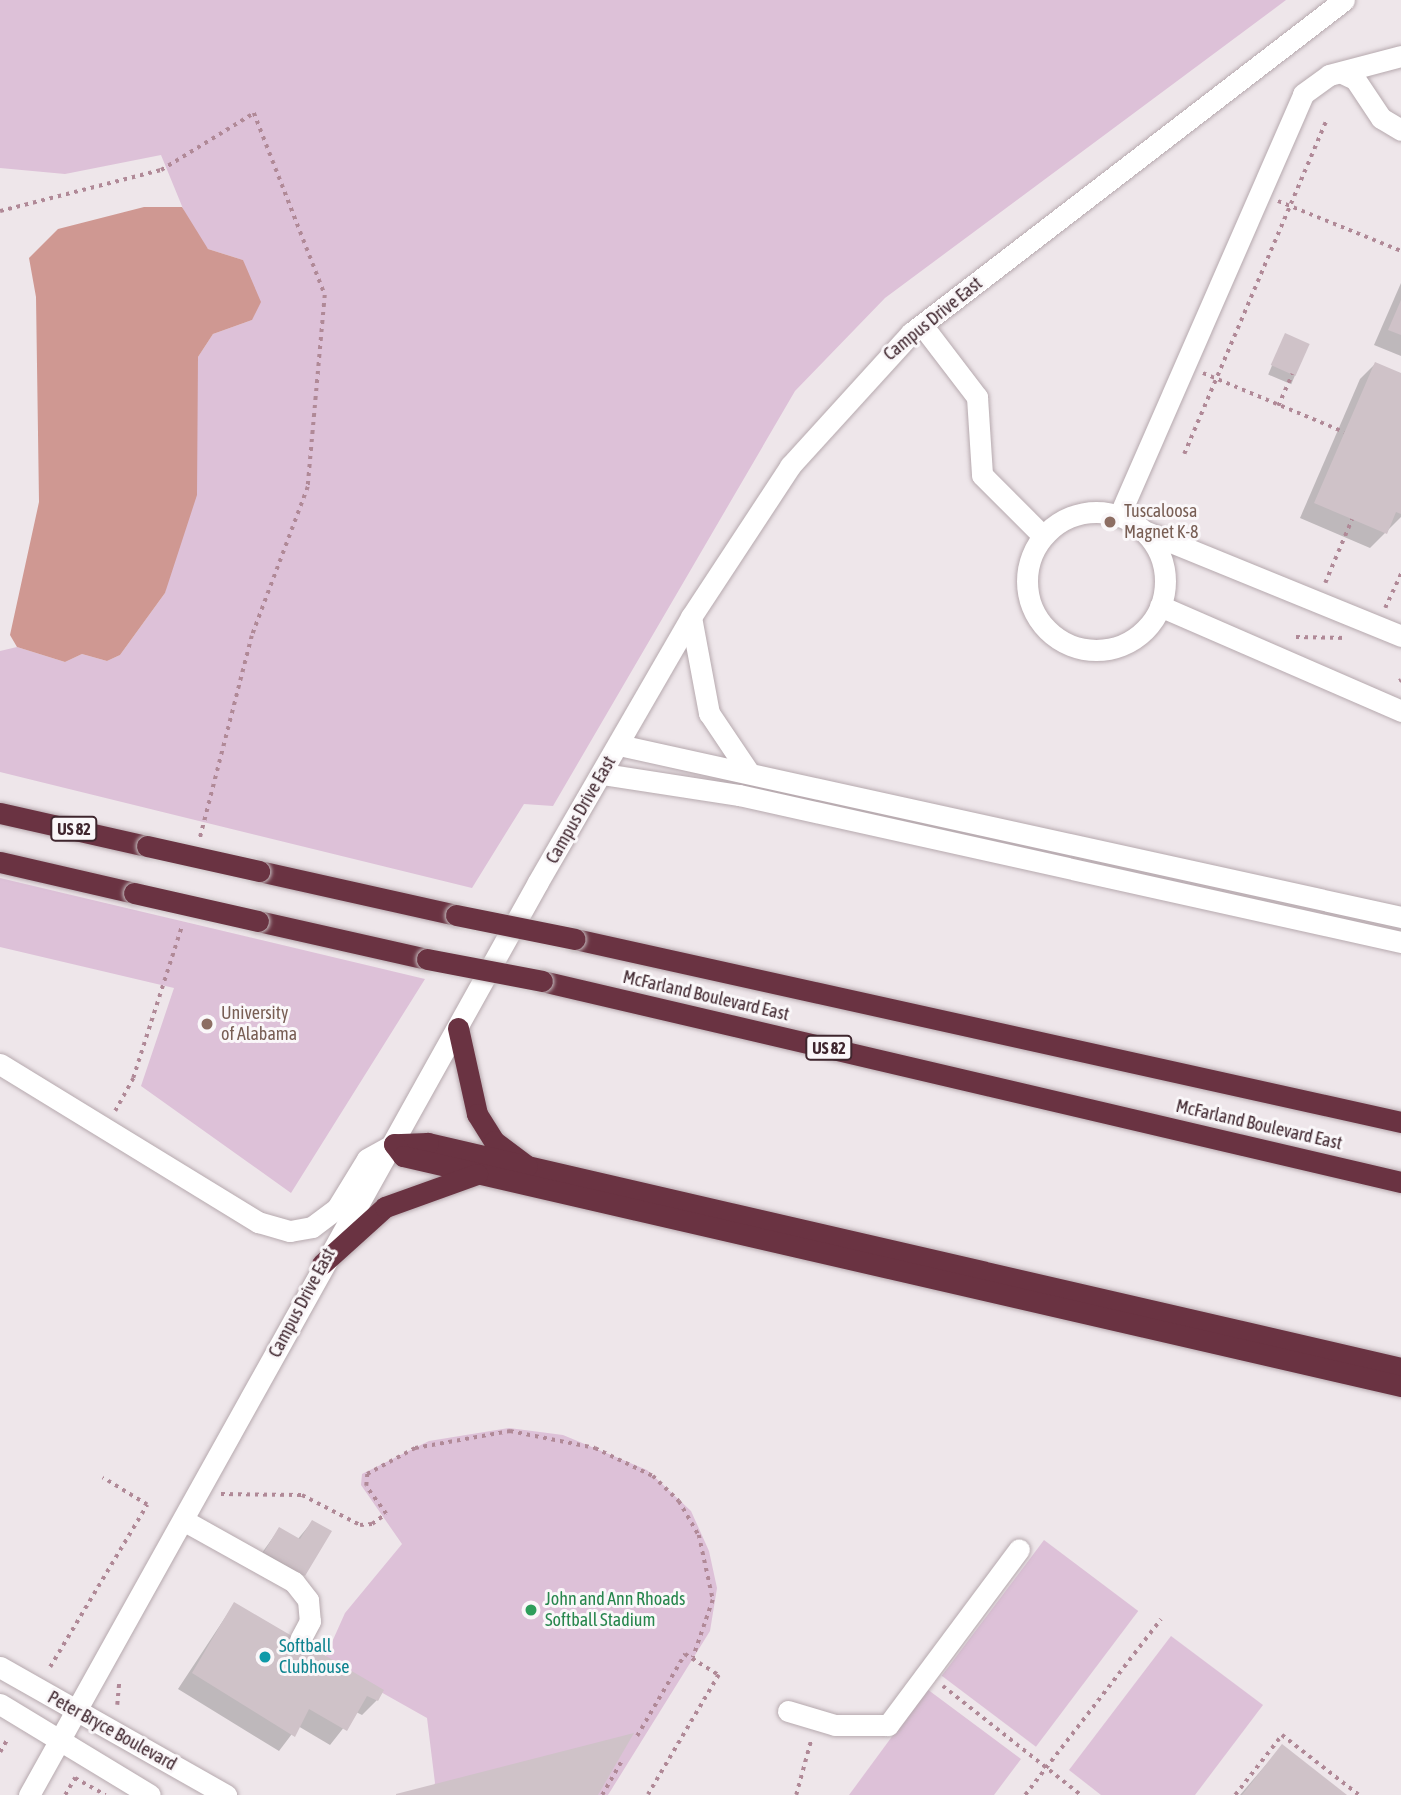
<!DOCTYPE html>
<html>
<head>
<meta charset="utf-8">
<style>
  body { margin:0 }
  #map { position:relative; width:1401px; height:1795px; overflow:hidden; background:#eee6ea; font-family:"Asap Condensed",sans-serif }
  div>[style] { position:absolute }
  .green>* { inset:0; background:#ddc1d8; transform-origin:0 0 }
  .water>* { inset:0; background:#cf9892 }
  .shadow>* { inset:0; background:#0003; transform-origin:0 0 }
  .building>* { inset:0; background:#cfc2c8; transform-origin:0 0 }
  .path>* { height:3.5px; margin-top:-1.75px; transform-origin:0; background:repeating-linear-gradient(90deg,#b08997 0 3.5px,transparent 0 8.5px) }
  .roads { filter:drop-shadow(0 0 2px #b6a9ae) drop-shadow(0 0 2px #b6a9ae) }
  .minor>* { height:21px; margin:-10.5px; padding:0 10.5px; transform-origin:10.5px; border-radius:10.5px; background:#fff }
  .minor>.ring { margin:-10.5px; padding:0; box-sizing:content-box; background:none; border:21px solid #fff; border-radius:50% }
  .highway>* { height:21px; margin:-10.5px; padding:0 10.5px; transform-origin:10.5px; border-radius:10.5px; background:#6a3342 }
  .bridges { filter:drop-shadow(0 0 2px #c9c2c4) drop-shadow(0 0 2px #c9c2c4) }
  .highway-bridge>* { height:21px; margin:-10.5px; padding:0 10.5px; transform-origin:10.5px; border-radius:10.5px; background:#6a3342 }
  .dots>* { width:19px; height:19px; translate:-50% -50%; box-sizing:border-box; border:4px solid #faf7f9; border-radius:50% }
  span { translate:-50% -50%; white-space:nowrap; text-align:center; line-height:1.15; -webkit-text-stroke:6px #faf7f9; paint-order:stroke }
  .shield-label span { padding:2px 5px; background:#faf7f9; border:2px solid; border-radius:5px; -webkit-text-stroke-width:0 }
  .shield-label { font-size:16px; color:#3f262e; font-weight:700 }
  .street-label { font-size:18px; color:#3f262e }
  .education-label { font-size:18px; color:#785e54 }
  .left { translate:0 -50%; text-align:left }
  .leisure-label { font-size:18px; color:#27864d }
  .culture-label { font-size:18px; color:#0d838f }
</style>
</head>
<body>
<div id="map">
  <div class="green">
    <div style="clip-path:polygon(0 0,1286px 0,885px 298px,795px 391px,553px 806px,524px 804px,472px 888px,0 772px,0 651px,17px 647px,65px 662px,82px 654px,107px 661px,120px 655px,165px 593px,194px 424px,198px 357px,213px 334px,252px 320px,243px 260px,208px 249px,193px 233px,161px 155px,65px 174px,0 168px)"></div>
    <div style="clip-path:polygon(0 878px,425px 979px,291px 1193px,141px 1086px,174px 988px,0 947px)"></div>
    <div style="clip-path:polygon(509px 1428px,563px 1435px,647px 1470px,691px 1511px,709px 1551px,717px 1588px,710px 1631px,608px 1795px,429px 1795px,435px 1783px,427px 1718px,324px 1660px,345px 1613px,402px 1544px,361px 1485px,362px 1474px,429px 1441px)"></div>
    <div style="left:1044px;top:1540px;width:118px;height:170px;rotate:37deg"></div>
    <div style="clip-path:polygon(1171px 1636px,1263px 1705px,1195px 1795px,1101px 1795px,1069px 1770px)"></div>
    <div style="clip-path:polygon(927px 1689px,1021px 1759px,994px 1795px,849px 1795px)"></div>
  </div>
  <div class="water">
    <div style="clip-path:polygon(144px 207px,182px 207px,208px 249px,243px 260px,261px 302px,252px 320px,213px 334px,198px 357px,197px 495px,165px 593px,120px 655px,107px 661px,82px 654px,65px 662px,17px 647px,10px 635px,39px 502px,36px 297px,29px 258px,58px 229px)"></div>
  </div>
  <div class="shadow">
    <div style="clip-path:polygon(1401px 283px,1401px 356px,1374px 345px)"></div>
    <div style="left:1285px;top:335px;width:25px;height:43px;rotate:23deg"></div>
    <div style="clip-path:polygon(1375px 364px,1401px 375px,1401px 517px,1370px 548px,1300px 518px,1360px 379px)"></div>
    <div style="clip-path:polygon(312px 1522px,304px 1575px,293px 1586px,254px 1564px,279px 1529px,297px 1540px)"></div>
    <div style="clip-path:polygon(234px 1604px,377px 1700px,362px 1715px,356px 1712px,330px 1745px,298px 1726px,279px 1751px,178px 1689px)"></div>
    <div style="clip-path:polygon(1282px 1746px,1344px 1795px,1240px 1795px)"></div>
  </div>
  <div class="building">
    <div style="clip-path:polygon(1401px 300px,1401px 335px,1388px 330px)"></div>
    <div style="left:1285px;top:333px;width:27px;height:35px;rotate:24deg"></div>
    <div style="clip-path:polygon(1375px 362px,1401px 373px,1401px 514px,1396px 512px,1387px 534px,1314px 503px)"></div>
    <div style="clip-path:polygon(312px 1520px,332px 1531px,305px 1576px,264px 1552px,279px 1527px,300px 1539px)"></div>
    <div style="clip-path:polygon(234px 1602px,384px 1690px,378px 1701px,367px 1696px,347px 1731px,309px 1709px,295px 1737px,192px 1673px)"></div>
    <div style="clip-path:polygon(634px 1733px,598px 1795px,396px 1795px,396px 1794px)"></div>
    <div style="clip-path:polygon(1282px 1744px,1347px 1795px,1242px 1795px)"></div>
  </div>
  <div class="path">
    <div style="left:1278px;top:201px;width:133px;rotate:22.1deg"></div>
    <div style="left:0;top:211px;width:166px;rotate:-14.3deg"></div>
    <div style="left:161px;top:170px;width:109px;rotate:-31.5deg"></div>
    <div style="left:254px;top:113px;width:195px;rotate:68.7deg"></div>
    <div style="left:325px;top:295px;width:193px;rotate:95.1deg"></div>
    <div style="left:308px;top:487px;width:159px;rotate:110.6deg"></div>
    <div style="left:252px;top:636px;width:209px;rotate:104.4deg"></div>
    <div style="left:1203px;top:373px;width:153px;rotate:22.7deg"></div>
    <div style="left:1278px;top:406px;width:35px;rotate:-66deg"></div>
    <div style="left:1184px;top:454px;width:362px;rotate:-66.9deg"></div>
    <div style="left:1325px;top:583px;width:69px;rotate:-67.1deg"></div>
    <div style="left:1385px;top:608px;width:38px;rotate:-65deg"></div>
    <div style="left:1296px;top:637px;width:51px;rotate:1.1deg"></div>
    <div style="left:1399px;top:681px;width:2px;rotate:-27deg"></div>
    <div style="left:115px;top:1111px;width:38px;rotate:-61deg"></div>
    <div style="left:133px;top:1078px;width:161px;rotate:-72.2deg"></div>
    <div style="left:221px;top:1494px;width:81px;rotate:0.7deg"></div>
    <div style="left:302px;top:1495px;width:65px;rotate:27.3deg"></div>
    <div style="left:360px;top:1525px;width:12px;rotate:-5deg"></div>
    <div style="left:372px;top:1524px;width:17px;rotate:-36deg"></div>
    <div style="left:386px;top:1514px;width:34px;rotate:-126deg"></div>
    <div style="left:366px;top:1486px;width:12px;rotate:-85deg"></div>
    <div style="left:367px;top:1474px;width:55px;rotate:-28.4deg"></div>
    <div style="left:415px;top:1448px;width:97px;rotate:-10.1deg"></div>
    <div style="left:510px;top:1431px;width:87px;rotate:11.3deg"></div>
    <div style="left:595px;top:1448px;width:64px;rotate:25.8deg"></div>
    <div style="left:653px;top:1476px;width:36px;rotate:44deg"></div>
    <div style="left:679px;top:1501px;width:39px;rotate:60deg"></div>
    <div style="left:699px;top:1535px;width:66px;rotate:77.8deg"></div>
    <div style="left:713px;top:1600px;width:61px;rotate:109deg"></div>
    <div style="left:50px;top:1667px;width:189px;rotate:-59.1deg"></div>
    <div style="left:147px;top:1505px;width:52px;rotate:-148.5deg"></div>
    <div style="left:943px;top:1686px;width:176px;rotate:38.3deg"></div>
    <div style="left:117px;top:1705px;width:24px;rotate:-85deg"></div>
    <div style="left:637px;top:1736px;width:95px;rotate:-59.7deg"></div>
    <div style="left:685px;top:1654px;width:40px;rotate:32deg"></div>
    <div style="left:719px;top:1675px;width:139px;rotate:120.6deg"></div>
    <div style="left:0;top:1752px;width:14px;rotate:-60deg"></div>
    <div style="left:65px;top:1795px;width:20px;rotate:-60deg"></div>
    <div style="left:75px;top:1778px;width:35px;rotate:29deg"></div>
    <div style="left:602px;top:1795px;width:38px;rotate:-60deg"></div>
    <div style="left:796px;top:1795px;width:57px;rotate:-74.7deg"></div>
    <div style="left:1025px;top:1795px;width:222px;rotate:-52.3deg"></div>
    <div style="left:1235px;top:1795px;width:76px;rotate:-51.9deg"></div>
    <div style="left:1282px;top:1735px;width:98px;rotate:37.9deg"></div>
  </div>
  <div class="roads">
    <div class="minor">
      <div style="left:1342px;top:73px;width:14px;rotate:25deg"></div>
      <div style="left:1355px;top:79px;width:47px;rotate:56.3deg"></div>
      <div style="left:1381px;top:118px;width:23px;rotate:31deg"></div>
      <div style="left:922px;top:325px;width:91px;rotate:52.6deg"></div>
      <div style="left:977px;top:397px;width:78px;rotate:86.3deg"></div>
      <div style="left:982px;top:475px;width:86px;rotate:45deg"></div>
      <div class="ring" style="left:1027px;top:512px;width:117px;height:117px"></div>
      <div style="left:1119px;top:516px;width:460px;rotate:-66.4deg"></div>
      <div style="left:1303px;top:94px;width:32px;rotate:-36deg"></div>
      <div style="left:1329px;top:75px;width:74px;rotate:-14.8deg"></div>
      <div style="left:1144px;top:531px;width:278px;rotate:22.2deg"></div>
      <div style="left:1160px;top:606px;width:263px;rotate:23.5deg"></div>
      <div style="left:691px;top:617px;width:98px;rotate:79.4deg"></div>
      <div style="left:709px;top:713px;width:70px;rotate:56.1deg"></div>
      <div style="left:619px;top:745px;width:801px;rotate:12.4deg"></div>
      <div style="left:603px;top:774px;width:138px;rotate:8.8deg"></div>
      <div style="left:739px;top:795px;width:678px;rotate:12.52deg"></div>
      <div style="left:0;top:1064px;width:303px;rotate:31.5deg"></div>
      <div style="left:258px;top:1222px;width:33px;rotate:16deg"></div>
      <div style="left:290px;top:1231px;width:22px;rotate:-10deg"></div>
      <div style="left:312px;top:1227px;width:31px;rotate:-37deg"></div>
      <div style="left:337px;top:1208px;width:57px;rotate:-58.5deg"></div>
      <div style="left:367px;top:1159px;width:29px;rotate:-29deg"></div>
      <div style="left:183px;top:1520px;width:127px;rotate:29.2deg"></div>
      <div style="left:294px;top:1582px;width:23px;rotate:52deg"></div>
      <div style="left:308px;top:1600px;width:21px;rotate:85deg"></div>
      <div style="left:310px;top:1621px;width:21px;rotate:118deg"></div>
      <div style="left:0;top:1667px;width:260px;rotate:29.5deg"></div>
      <div style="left:0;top:1704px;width:175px;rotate:31.2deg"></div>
      <div style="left:788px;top:1711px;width:49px;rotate:16.6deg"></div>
      <div style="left:835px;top:1725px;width:53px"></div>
      <div style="left:888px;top:1725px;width:219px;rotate:-53.3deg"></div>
      <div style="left:29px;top:1795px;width:1045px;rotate:-60.86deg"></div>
      <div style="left:538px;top:882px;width:306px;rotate:-60deg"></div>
      <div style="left:691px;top:617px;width:181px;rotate:-56.7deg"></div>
      <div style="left:790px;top:466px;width:180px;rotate:-47.7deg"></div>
      <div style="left:911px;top:333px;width:546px;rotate:-37.56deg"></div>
    </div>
    <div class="highway">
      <div style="left:0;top:813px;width:151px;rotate:12.7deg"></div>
      <div style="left:0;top:862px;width:138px;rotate:13deg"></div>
      <div style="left:259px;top:871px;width:202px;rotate:12.6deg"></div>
      <div style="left:258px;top:921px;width:173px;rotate:12.7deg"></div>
      <div style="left:575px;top:939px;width:846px;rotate:12.49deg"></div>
      <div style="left:542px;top:981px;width:882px;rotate:13.17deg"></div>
      <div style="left:458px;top:1028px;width:88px;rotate:77.5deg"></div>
      <div style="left:477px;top:1114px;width:32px;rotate:58deg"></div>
      <div style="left:494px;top:1141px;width:41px;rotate:37.1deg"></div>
      <div style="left:527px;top:1166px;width:897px;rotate:13.01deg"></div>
      <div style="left:527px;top:1166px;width:102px;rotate:-166.9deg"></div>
      <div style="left:428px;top:1143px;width:34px;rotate:178deg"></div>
      <div style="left:394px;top:1144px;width:15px;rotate:53deg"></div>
      <div style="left:403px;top:1156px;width:1024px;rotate:12.98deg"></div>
      <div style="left:322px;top:1264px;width:85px;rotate:-42.1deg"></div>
      <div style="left:385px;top:1207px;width:98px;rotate:-19.7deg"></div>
    </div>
  </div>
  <div class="bridges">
    <div class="highway-bridge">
      <div style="left:147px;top:846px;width:115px;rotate:12.6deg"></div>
      <div style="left:134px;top:893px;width:127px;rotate:12.7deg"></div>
      <div style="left:456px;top:915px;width:121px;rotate:11.4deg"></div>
      <div style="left:427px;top:959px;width:117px;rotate:10.8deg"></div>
    </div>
  </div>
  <div class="dots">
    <div style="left:1110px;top:522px;background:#8d6e63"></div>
    <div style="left:207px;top:1024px;background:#8d6e63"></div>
    <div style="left:531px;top:1610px;background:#2e9e5b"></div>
    <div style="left:265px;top:1657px;background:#0f9aa8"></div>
  </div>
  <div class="shield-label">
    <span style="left:74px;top:829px">US 82</span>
    <span style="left:829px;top:1048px">US 82</span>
  </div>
  <div class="street-label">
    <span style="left:933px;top:319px;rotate:-39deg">Campus Drive East</span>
    <span style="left:581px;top:810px;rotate:-60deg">Campus Drive East</span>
    <span style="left:706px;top:996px;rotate:13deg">McFarland Boulevard East</span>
    <span style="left:1259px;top:1125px;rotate:13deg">McFarland Boulevard East</span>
    <span style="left:302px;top:1303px;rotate:-62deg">Campus Drive East</span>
    <span style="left:112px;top:1731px;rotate:29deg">Peter Bryce Boulevard</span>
  </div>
  <div class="education-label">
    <span class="left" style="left:1124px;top:522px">Tuscaloosa<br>Magnet K-8</span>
    <span class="left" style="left:221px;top:1024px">University<br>of Alabama</span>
  </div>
  <div class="leisure-label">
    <span class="left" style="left:545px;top:1610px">John and Ann Rhoads<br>Softball Stadium</span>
  </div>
  <div class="culture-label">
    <span class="left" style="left:279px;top:1657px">Softball<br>Clubhouse</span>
  </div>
</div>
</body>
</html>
